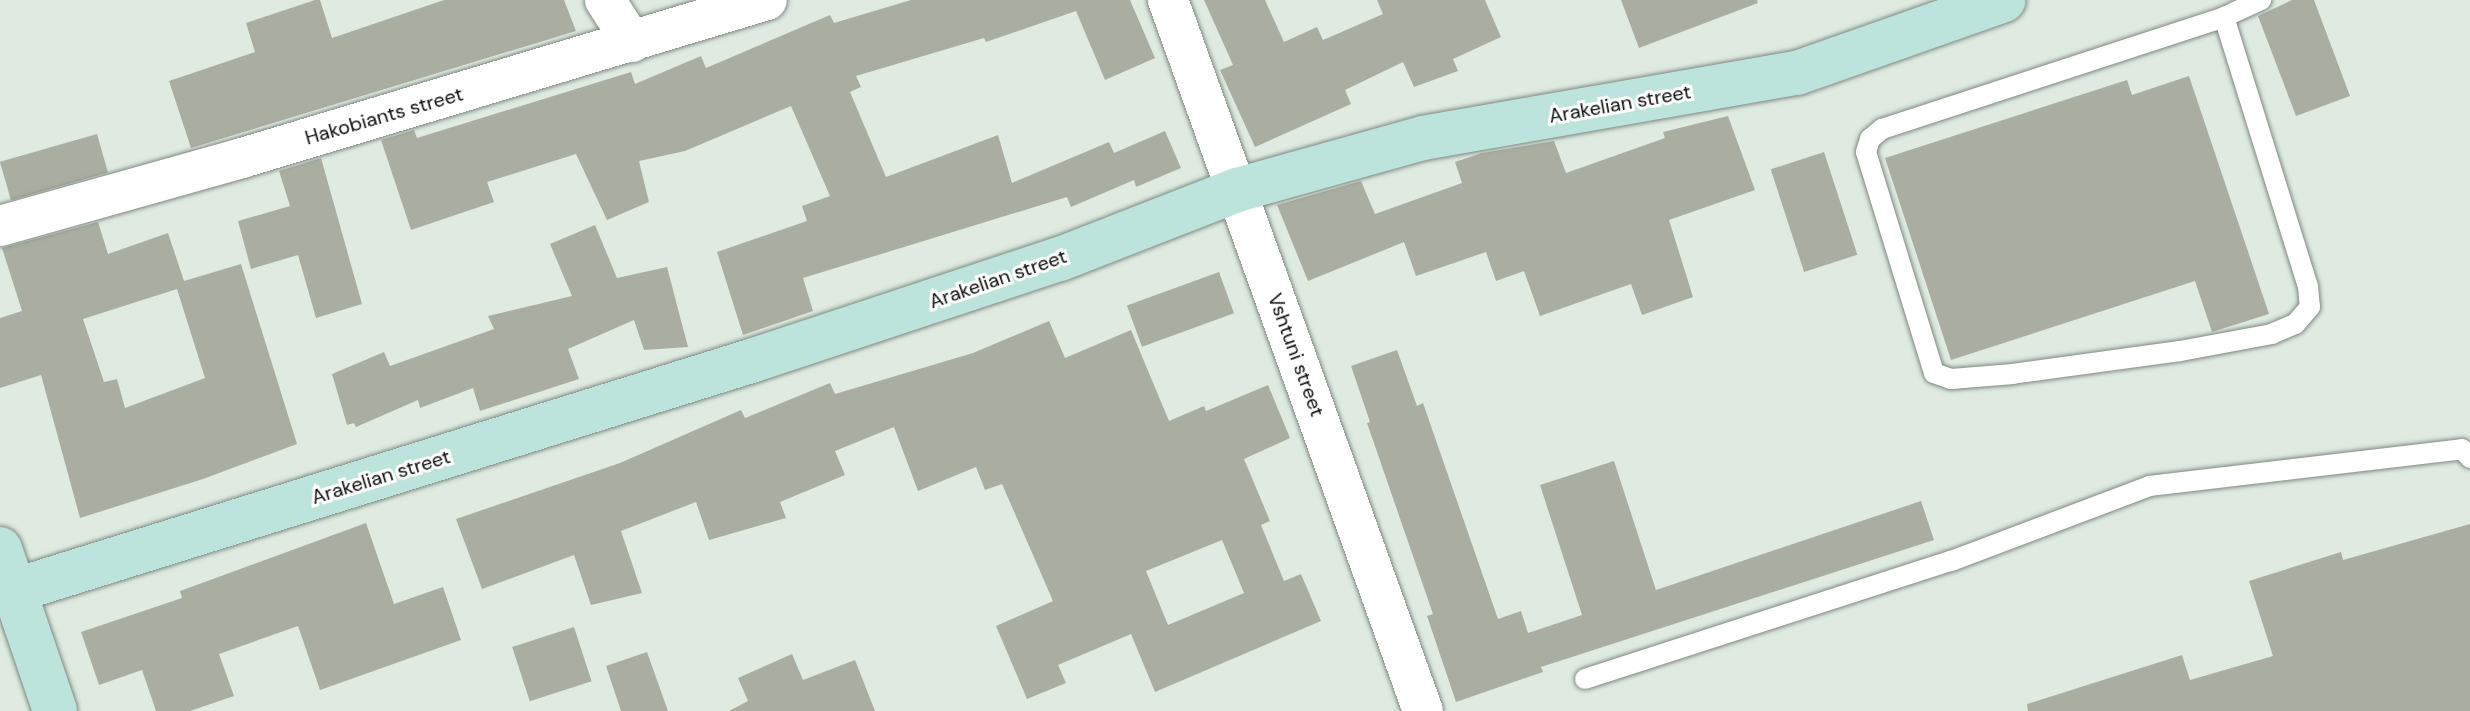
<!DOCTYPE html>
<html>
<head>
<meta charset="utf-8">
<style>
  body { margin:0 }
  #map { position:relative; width:2470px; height:711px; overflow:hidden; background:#dfebe1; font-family:"DM Sans",sans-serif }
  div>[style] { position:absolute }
  .building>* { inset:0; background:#aaaea1; transform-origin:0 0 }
  .roads { filter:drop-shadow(0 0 2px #7e8980) drop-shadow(0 0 2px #7e8980) }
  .lane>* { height:20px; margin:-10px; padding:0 10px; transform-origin:10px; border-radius:10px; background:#fff }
  .street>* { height:40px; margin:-20px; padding:0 20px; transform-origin:20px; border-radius:20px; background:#fff }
  .secondary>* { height:44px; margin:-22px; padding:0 22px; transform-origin:22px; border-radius:22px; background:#bde3dd }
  span { translate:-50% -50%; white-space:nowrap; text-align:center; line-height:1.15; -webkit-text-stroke:6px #fff; paint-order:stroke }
  .street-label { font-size:20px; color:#0c100d }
</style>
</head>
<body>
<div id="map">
  <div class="building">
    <div style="clip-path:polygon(315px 0,320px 0,332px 38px,444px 0,564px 0,576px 31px,191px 148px,169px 81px,255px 52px,246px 23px)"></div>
    <div style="clip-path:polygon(911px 0,1130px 0,1155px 58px,1105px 80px,1076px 11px,986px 42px,984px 38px,856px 76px,861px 87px,850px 92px,886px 177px,998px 135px,1012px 183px,1109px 142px,1114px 153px,1165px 131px,1181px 168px,1136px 187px,1134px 180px,1071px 207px,1067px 197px,803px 278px,813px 311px,743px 335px,717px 252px,807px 221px,802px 206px,830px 196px,791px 106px,685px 151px,639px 161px,649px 202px,607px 220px,576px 154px,487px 182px,494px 202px,411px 230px,381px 140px,414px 130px,417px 138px,631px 72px,635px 84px,701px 56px,706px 68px,830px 15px,834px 23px)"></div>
    <div style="clip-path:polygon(1204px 0,1265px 0,1284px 42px,1317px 27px,1323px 40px,1383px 14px,1377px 0,1485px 0,1501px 37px,1453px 59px,1458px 71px,1414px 87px,1403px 62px,1345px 90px,1351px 104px,1255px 147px,1220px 70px,1233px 65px)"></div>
    <div style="clip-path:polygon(1621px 0,1757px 0,1758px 3px,1639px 48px)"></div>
    <div style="clip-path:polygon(2292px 0,2314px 0,2350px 96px,2296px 116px,2258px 16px)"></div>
    <div style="clip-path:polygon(2189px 76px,2269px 314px,2212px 332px,2195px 281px,1951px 360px,1885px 158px,2127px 80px,2132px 95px)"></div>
    <div style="clip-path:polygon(1728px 116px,1755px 190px,1669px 220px,1693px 297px,1642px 315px,1631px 284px,1540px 316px,1524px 271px,1496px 281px,1486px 252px,1416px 276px,1404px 242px,1308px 281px,1277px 205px,1361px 181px,1375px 214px,1462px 183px,1455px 162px,1482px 153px,1554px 141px,1566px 173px,1665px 138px,1663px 132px)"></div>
    <div style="left:97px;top:134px;width:40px;height:101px;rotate:74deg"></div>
    <div style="left:1824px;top:152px;width:108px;height:56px;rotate:72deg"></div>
    <div style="clip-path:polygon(321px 158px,362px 304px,316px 318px,298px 255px,251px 269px,238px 221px,290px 206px,279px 171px)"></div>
    <div style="clip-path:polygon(evenodd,98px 222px,108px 254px,168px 233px,184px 281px,241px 264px,297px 444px,203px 479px,80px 518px,41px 375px,0 388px,0 318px,22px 311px,2px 248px,98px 222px,177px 289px,205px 378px,125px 408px,117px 379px,104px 382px,83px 319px,177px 289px)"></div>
    <div style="clip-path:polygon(595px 225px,617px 278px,667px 267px,688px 347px,644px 350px,634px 320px,568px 349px,579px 379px,480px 411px,473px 388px,420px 408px,418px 400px,356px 427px,354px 423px,347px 425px,332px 374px,384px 352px,390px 366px,494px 329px,488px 316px,572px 296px,550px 244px)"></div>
    <div style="left:1219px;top:272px;width:44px;height:98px;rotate:70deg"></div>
    <div style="clip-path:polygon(evenodd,1049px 321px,1065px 358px,1131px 330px,1169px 421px,1204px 406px,1206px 411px,1268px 385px,1290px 438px,1244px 459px,1270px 521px,1261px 525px,1284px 581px,1301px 574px,1321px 621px,1155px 692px,1131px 634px,1058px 665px,1066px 683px,1027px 699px,996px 626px,1053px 601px,1002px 484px,985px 490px,976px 467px,918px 491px,894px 427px,835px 451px,845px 475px,780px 502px,786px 518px,709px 540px,696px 502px,621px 531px,642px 593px,591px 605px,574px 555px,482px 589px,456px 519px,620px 463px,741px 410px,745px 418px,830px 383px,835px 394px,973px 353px,1049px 321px,1222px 540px,1244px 593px,1168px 625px,1146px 571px,1222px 540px)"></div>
    <div style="clip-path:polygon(1397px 350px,1417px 406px,1423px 403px,1498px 619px,1521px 611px,1528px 633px,1582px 615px,1540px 485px,1614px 461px,1656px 590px,1921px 501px,1934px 540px,1541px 667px,1543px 672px,1456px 702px,1427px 616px,1433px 614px,1367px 423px,1370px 422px,1351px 366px)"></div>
    <div style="clip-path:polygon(366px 523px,394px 604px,443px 587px,461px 640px,320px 690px,298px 626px,219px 654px,234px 696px,190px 711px,156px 711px,142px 670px,99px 685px,81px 632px,182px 598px,180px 591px)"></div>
    <div style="clip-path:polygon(2470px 524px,2470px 711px,2028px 711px,2027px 704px,2182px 655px,2190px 680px,2273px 656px,2249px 581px,2341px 552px,2343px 560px)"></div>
    <div style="left:574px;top:627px;width:57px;height:65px;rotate:72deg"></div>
    <div style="clip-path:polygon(647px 652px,668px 711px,621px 711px,606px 666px)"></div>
    <div style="clip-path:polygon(792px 654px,803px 680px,855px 660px,875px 711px,729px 711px,748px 701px,738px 678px)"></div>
  </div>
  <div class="roads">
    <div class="lane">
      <div style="left:2224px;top:17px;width:282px;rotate:72.7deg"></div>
      <div style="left:2308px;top:286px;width:21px;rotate:85deg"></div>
      <div style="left:2310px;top:307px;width:23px;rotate:131deg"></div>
      <div style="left:2295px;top:324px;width:25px;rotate:157deg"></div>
      <div style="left:2272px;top:334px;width:94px;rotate:169.5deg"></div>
      <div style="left:2180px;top:351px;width:169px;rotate:172.2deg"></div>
      <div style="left:2013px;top:374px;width:62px;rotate:175.4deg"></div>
      <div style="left:1951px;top:379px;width:18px;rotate:-161deg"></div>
      <div style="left:1934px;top:373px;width:231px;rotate:-107.1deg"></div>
      <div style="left:1866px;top:152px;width:14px;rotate:-73deg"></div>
      <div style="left:1870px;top:139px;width:16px;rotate:-40deg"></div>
      <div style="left:1882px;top:129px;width:360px;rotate:-18.1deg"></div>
      <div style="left:2224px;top:17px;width:41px;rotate:-24.7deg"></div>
      <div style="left:1585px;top:679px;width:385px;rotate:-17.9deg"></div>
      <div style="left:1951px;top:561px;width:212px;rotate:-20.7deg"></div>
      <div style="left:2149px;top:486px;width:315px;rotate:-6.7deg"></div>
      <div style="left:2462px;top:449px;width:12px;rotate:48deg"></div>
    </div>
    <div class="street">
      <div style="left:605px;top:0;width:50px;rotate:57.3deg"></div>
      <div style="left:1168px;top:0;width:755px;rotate:70.27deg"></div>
      <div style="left:0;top:226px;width:251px;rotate:-15.7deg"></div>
      <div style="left:242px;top:158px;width:548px;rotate:-16.75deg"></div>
    </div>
    <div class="secondary">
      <div style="left:0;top:549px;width:171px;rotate:71.2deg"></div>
      <div style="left:0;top:595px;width:790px;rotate:-17.31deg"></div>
      <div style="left:754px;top:360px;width:322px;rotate:-18.3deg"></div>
      <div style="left:1060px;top:259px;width:190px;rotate:-21.3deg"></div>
      <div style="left:1237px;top:190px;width:193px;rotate:-15.6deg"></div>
      <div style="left:1423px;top:138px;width:380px;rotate:-9.9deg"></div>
      <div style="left:1797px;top:73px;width:219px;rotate:-19.4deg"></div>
    </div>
  </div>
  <div class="street-label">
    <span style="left:1620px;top:104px;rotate:-10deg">Arakelian street</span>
    <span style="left:384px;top:116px;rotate:-16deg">Hakobiants street</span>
    <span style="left:998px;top:279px;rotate:-19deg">Arakelian street</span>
    <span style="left:1296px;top:355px;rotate:70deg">Vshtuni street</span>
    <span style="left:381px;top:477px;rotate:-17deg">Arakelian street</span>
  </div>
</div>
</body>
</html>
